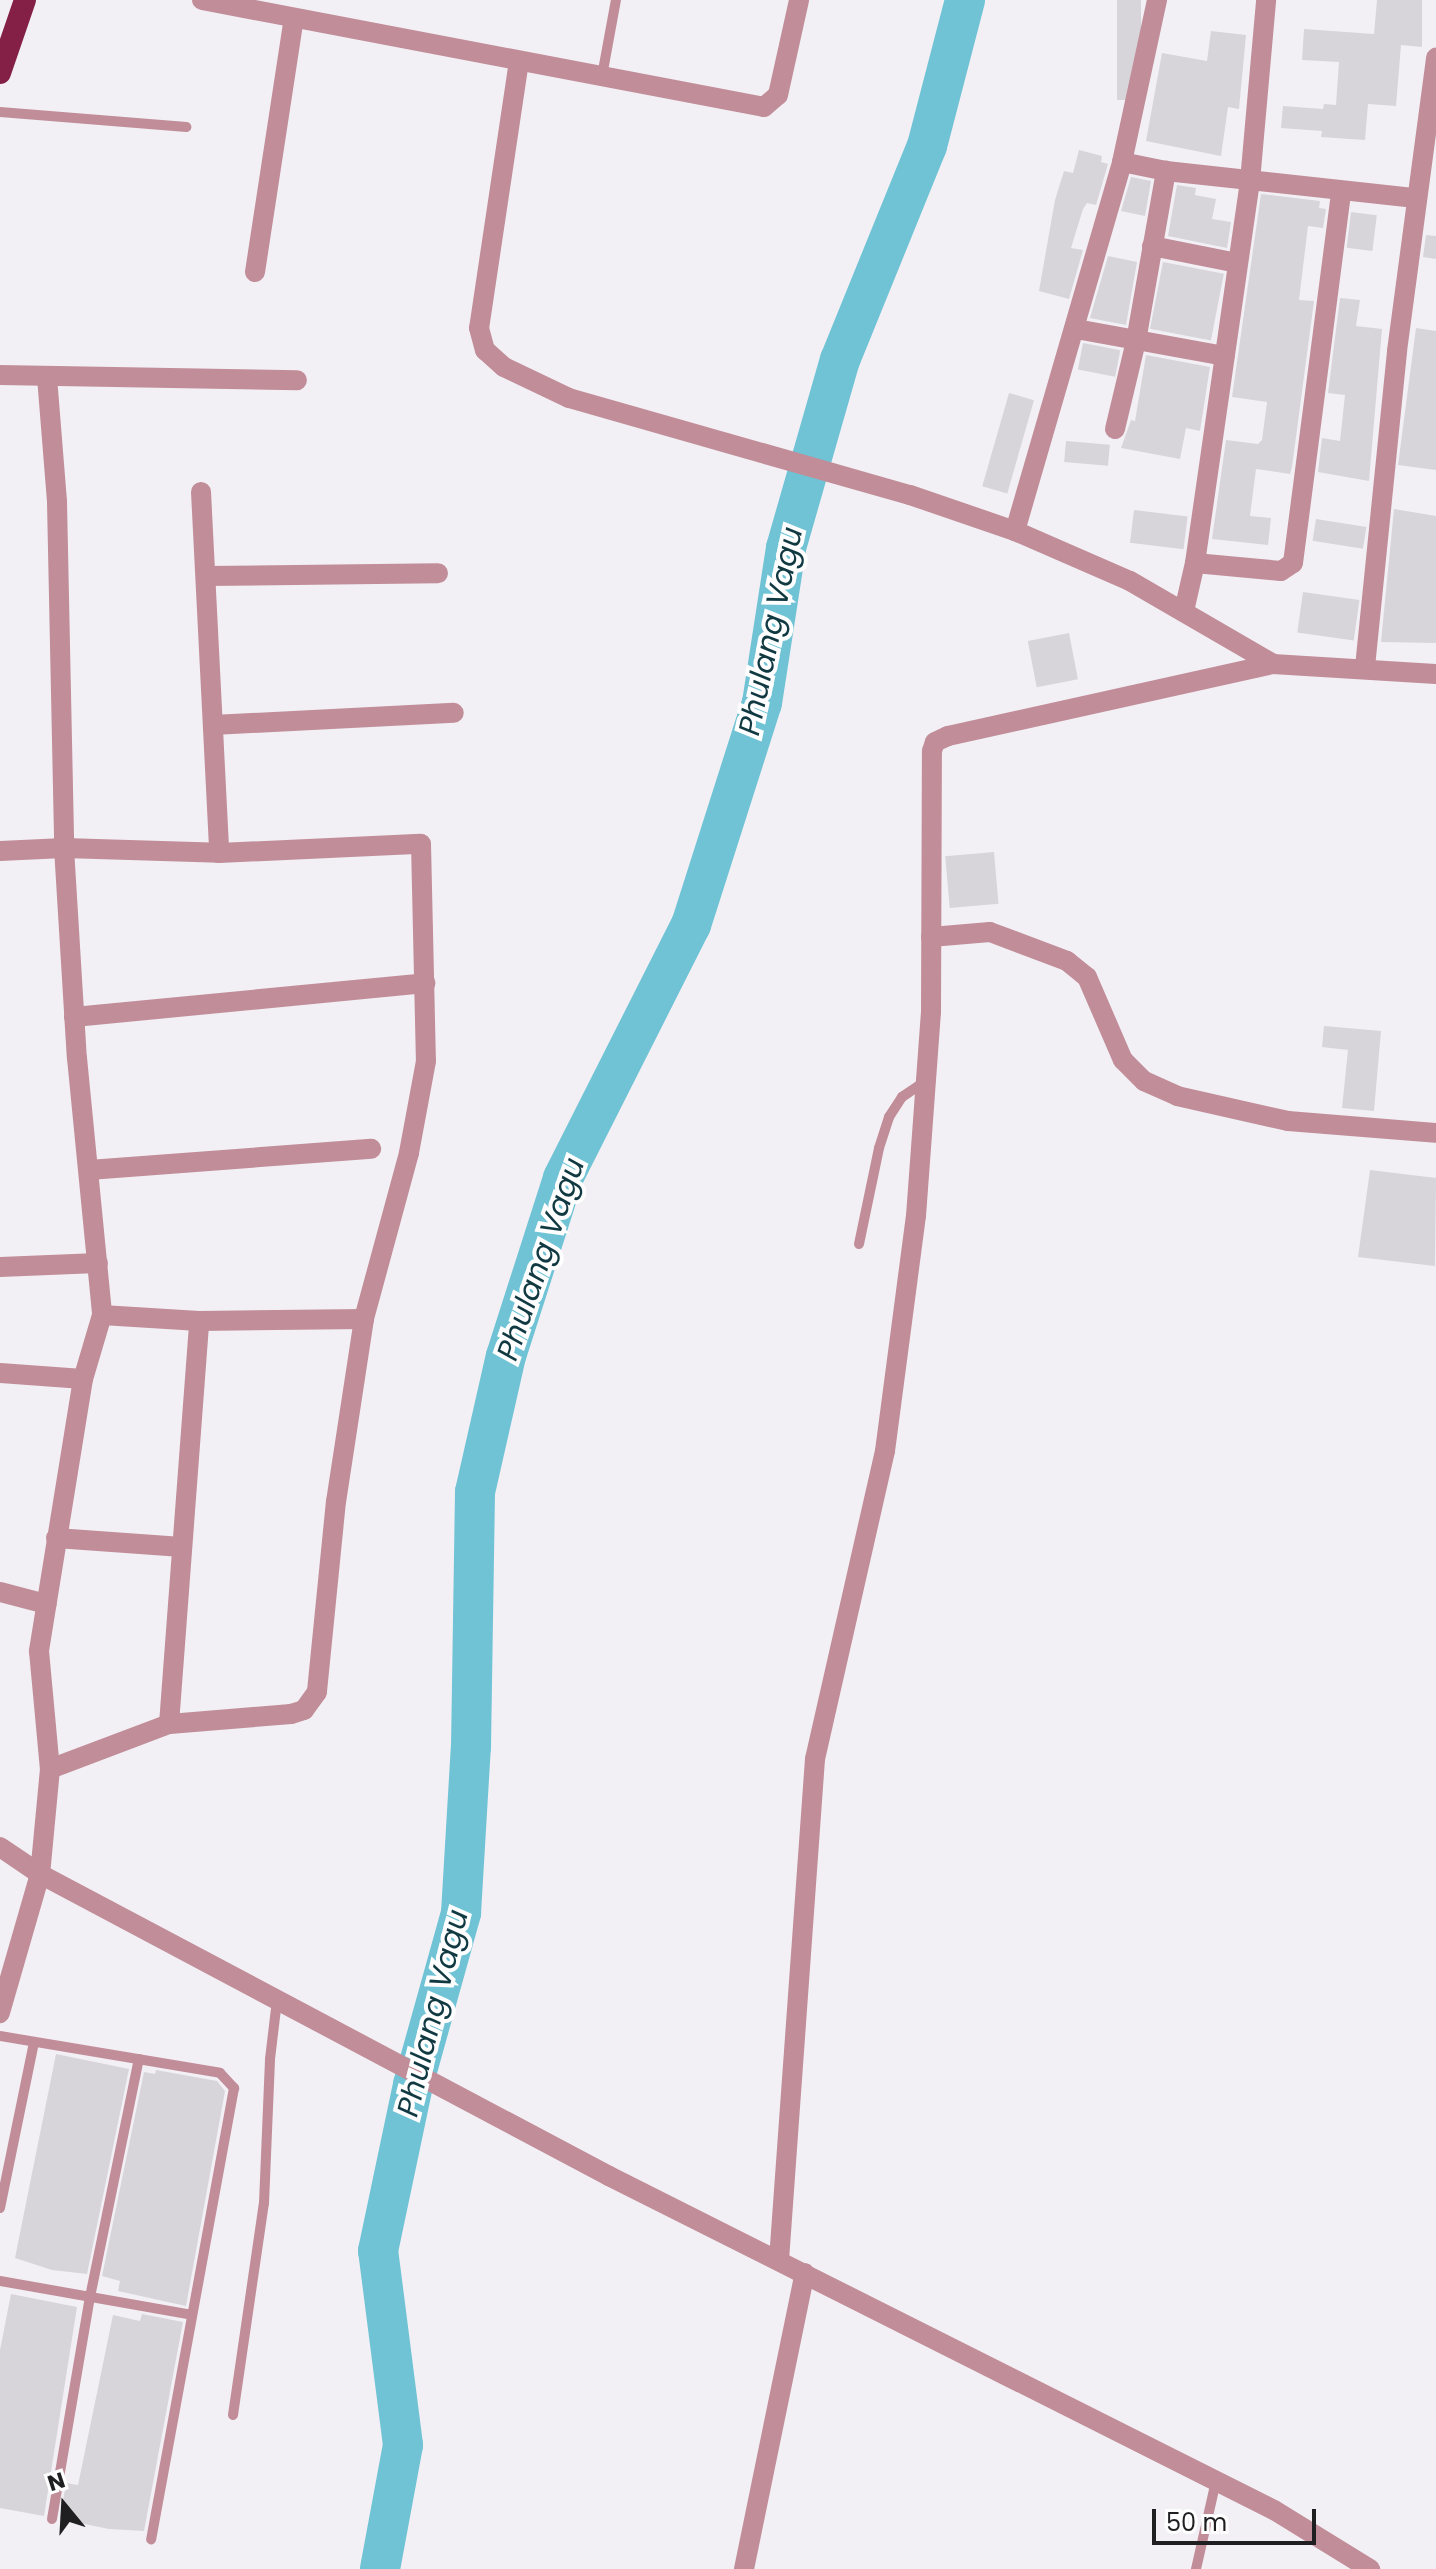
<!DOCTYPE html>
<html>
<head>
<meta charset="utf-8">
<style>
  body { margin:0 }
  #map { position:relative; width:1436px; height:2569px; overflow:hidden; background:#f2f0f5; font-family:Poppins,sans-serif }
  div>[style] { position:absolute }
  .river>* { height:40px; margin:-20px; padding:0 20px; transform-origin:20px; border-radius:20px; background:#6fc3d5 }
  .building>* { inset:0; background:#d7d5da; transform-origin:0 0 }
  .service>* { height:10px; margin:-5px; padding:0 5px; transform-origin:5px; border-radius:5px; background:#c18d99 }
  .minor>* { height:20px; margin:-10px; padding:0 10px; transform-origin:10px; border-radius:10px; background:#c18d99 }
  .tertiary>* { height:20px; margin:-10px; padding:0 10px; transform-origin:10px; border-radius:10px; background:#c18d99 }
  .trunk>* { height:22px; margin:-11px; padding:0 11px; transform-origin:11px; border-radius:11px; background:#842046 }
  span { translate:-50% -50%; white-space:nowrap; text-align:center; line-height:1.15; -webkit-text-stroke:8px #fefeff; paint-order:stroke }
  .water-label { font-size:30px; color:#103941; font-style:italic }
  .north { position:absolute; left:24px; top:2465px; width:80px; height:80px; -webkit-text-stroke:6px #fefeff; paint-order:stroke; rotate:342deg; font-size:22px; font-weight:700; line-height:32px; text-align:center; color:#1f1e20 }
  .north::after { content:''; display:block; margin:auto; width:28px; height:36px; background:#1f1e20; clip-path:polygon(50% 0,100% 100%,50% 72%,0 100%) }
  .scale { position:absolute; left:1152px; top:2509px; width:164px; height:36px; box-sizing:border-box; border:4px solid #1f1e20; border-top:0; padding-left:10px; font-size:24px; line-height:28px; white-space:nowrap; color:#1f1e20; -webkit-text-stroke:6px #fefeff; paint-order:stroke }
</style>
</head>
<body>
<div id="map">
  <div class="river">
    <div style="left:380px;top:2569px;width:126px;rotate:-79.5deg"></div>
    <div style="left:403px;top:2445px;width:196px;rotate:-97.3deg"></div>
    <div style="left:378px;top:2251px;width:170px;rotate:-78.1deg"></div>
    <div style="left:413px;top:2085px;width:179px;rotate:-74.4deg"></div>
    <div style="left:461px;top:1913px;width:166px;rotate:-86.6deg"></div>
    <div style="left:471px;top:1747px;width:255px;rotate:-89.1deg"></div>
    <div style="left:475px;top:1492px;width:139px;rotate:-77.2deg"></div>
    <div style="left:506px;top:1356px;width:187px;rotate:-72.2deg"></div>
    <div style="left:563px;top:1178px;width:284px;rotate:-63.2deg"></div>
    <div style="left:691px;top:925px;width:233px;rotate:-72.3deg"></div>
    <div style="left:762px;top:703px;width:157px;rotate:-81.2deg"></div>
    <div style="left:786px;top:548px;width:196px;rotate:-74deg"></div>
    <div style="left:840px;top:360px;width:231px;rotate:-67.9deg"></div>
    <div style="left:927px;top:146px;width:151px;rotate:-75.4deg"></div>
  </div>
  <div class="building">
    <div style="left:1117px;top:0;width:24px;height:100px"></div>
    <div style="clip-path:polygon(1377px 0,1422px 0,1422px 47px,1401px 45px,1396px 106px,1368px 104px,1365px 140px,1321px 137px,1322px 131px,1281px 128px,1283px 106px,1323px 109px,1324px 104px,1336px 105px,1339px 62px,1302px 60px,1304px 29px,1374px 34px)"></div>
    <div style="clip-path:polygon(1211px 31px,1246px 35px,1239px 109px,1228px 107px,1221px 156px,1146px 141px,1162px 53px,1207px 61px)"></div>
    <div style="clip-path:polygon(1079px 150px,1102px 156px,1101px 162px,1108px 164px,1096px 205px,1087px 203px,1083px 209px,1071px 248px,1083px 250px,1069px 299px,1039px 291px,1055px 200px,1064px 171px,1073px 173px)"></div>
    <div style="clip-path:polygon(1131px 177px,1151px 181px,1145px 216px,1121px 211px)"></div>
    <div style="clip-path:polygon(1177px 185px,1196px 188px,1195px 195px,1216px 199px,1212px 219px,1231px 222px,1227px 248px,1168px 236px)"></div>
    <div style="clip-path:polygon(1261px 194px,1320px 201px,1319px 208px,1326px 209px,1323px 228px,1308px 226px,1299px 300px,1314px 301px,1292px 467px,1290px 474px,1256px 469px,1250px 516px,1271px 518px,1268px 545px,1212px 539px,1226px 440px,1258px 444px,1262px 440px,1267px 402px,1232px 397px)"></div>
    <div style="left:1351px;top:212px;width:26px;height:36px;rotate:7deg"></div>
    <div style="clip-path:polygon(1426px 235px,1436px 236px,1436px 259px,1423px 257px)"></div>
    <div style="clip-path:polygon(1108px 256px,1137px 262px,1126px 325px,1090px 318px)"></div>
    <div style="left:1163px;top:262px;width:62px;height:68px;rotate:11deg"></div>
    <div style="clip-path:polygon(1340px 298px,1360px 300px,1356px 326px,1382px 329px,1369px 481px,1318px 472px,1322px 438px,1340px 441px,1345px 395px,1328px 393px)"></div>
    <div style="clip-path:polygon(1416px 328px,1436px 331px,1436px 470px,1398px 465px)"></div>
    <div style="left:1083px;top:343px;width:38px;height:27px;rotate:11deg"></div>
    <div style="clip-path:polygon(1146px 355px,1210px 367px,1200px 431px,1186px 428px,1180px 459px,1121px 448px,1131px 420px,1135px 421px)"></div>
    <div style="left:1009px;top:393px;width:26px;height:97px;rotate:16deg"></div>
    <div style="left:1066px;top:441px;width:44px;height:21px;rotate:5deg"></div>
    <div style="clip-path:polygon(1394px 509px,1436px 516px,1436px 643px,1381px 642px)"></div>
    <div style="left:1134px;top:510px;width:54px;height:33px;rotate:7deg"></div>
    <div style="left:1316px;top:519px;width:51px;height:22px;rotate:9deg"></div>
    <div style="left:1303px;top:592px;width:57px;height:41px;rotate:8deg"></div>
    <div style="left:1069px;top:633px;width:47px;height:42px;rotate:79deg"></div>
    <div style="left:994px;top:852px;width:52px;height:49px;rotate:85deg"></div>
    <div style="clip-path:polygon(1324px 1026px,1381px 1031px,1374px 1111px,1342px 1108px,1348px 1050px,1322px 1047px)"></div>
    <div style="clip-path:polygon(1370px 1170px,1436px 1178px,1435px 1266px,1358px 1257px)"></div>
    <div style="clip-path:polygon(56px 2054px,129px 2069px,87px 2274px,52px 2270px,15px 2258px)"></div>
    <div style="clip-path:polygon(156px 2070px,217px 2081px,225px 2091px,186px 2306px,118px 2291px,120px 2281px,102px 2276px,144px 2072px,155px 2074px)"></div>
    <div style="clip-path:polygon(11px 2294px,77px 2307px,44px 2516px,0 2508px,0 2350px)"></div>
    <div style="clip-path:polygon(142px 2314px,183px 2322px,144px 2531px,109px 2529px,60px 2519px,66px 2483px,78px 2485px,113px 2315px,140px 2321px)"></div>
  </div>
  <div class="service">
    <div style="left:602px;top:76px;width:77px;rotate:-79.6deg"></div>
    <div style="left:0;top:112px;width:187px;rotate:4.6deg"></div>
    <div style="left:859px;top:1244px;width:98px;rotate:-78.2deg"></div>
    <div style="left:879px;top:1148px;width:33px;rotate:-72deg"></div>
    <div style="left:889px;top:1117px;width:24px;rotate:-57deg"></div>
    <div style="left:902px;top:1097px;width:27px;rotate:-34deg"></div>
    <div style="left:0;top:2036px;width:223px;rotate:9.5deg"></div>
    <div style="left:220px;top:2073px;width:21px;rotate:47deg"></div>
    <div style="left:234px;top:2088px;width:459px;rotate:100.4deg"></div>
    <div style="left:0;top:2208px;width:169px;rotate:-78.4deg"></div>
    <div style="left:0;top:2281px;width:195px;rotate:10deg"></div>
    <div style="left:233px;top:2415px;width:214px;rotate:-81.7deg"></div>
    <div style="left:264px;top:2203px;width:144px;rotate:-87.6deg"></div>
    <div style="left:270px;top:2059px;width:59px;rotate:-83.2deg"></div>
    <div style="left:52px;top:2519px;width:225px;rotate:-80.3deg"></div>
    <div style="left:90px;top:2297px;width:243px;rotate:-78.4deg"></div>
    <div style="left:1196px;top:2569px;width:90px;rotate:-77.2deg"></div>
  </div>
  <div class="minor">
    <div style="left:202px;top:0;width:572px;rotate:10.78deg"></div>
    <div style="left:764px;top:107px;width:18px;rotate:-41deg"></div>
    <div style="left:778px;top:95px;width:97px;rotate:-77.5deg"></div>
    <div style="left:519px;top:61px;width:270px;rotate:98.5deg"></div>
    <div style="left:479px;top:328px;width:23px;rotate:75deg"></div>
    <div style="left:485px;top:350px;width:25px;rotate:42deg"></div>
    <div style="left:504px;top:367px;width:72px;rotate:25.5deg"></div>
    <div style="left:569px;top:398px;width:355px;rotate:15.9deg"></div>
    <div style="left:910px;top:495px;width:111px;rotate:18.9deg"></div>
    <div style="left:1015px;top:531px;width:125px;rotate:23.5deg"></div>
    <div style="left:1130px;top:581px;width:165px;rotate:30.1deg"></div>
    <div style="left:1273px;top:664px;width:163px;rotate:3.5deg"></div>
    <div style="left:1122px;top:162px;width:45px;rotate:11.6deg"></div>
    <div style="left:1166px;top:171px;width:251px;rotate:6.2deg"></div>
    <div style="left:1152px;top:246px;width:87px;rotate:11.3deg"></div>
    <div style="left:255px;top:272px;width:257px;rotate:-81.3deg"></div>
    <div style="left:1076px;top:329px;width:151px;rotate:10.3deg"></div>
    <div style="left:0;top:375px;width:297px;rotate:1deg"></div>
    <div style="left:47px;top:377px;width:125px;rotate:85.4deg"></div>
    <div style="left:57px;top:502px;width:346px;rotate:88.8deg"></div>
    <div style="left:64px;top:848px;width:155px;rotate:1.8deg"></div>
    <div style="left:219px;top:853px;width:202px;rotate:-2.6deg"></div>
    <div style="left:421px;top:844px;width:217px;rotate:88.7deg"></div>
    <div style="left:426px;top:1061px;width:94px;rotate:100.5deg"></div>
    <div style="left:409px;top:1153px;width:172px;rotate:105.2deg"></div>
    <div style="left:364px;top:1319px;width:184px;rotate:98.7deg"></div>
    <div style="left:336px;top:1501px;width:192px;rotate:95.7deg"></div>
    <div style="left:317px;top:1692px;width:22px;rotate:126deg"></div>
    <div style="left:304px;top:1710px;width:14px;rotate:163deg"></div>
    <div style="left:291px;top:1714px;width:122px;rotate:175.3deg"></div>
    <div style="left:169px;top:1724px;width:127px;rotate:159.3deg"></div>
    <div style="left:1115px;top:429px;width:90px;rotate:-76.6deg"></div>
    <div style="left:1136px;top:341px;width:173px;rotate:-80deg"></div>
    <div style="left:201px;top:492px;width:361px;rotate:87.1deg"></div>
    <div style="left:1015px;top:531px;width:384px;rotate:-73.8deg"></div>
    <div style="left:1122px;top:162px;width:166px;rotate:-77.8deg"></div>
    <div style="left:1195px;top:563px;width:86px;rotate:5.3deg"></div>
    <div style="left:1281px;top:571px;width:14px;rotate:-34deg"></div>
    <div style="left:1293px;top:563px;width:375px;rotate:-82.6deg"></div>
    <div style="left:206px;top:576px;width:232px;rotate:-0.7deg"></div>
    <div style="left:1184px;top:611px;width:49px;rotate:-77.1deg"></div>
    <div style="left:1195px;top:563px;width:386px;rotate:-81.8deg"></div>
    <div style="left:1250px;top:181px;width:182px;rotate:-84.9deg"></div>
    <div style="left:1365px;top:667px;width:318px;rotate:-84.2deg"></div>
    <div style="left:1397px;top:351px;width:296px;rotate:-82.4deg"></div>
    <div style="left:213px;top:725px;width:241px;rotate:-2.9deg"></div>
    <div style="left:0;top:851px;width:64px;rotate:-2.7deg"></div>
    <div style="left:64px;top:848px;width:210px;rotate:86.5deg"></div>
    <div style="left:77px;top:1058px;width:258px;rotate:84.4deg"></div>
    <div style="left:102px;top:1315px;width:67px;rotate:106.5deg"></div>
    <div style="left:931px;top:937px;width:59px;rotate:-4.8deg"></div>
    <div style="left:990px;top:932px;width:82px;rotate:20.6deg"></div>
    <div style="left:1067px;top:961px;width:26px;rotate:39deg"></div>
    <div style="left:1087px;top:977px;width:90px;rotate:66.6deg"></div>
    <div style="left:1123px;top:1060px;width:30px;rotate:45deg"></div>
    <div style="left:1144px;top:1081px;width:36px;rotate:24deg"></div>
    <div style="left:1177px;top:1096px;width:114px;rotate:12.7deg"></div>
    <div style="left:1288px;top:1121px;width:148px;rotate:4.6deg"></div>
    <div style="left:74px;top:1017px;width:353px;rotate:-5.5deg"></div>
    <div style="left:89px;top:1170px;width:283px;rotate:-4.3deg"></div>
    <div style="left:0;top:1267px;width:98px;rotate:-2.3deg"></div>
    <div style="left:102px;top:1315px;width:97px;rotate:3.5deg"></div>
    <div style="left:199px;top:1321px;width:165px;rotate:-0.7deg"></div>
    <div style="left:0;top:1373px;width:83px;rotate:4.1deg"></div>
    <div style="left:83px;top:1379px;width:276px;rotate:99.2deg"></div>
    <div style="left:39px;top:1651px;width:119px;rotate:84.7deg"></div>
    <div style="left:50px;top:1769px;width:105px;rotate:95.4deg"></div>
    <div style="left:40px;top:1874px;width:145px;rotate:106.1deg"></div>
    <div style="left:56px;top:1538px;width:126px;rotate:4.1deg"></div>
    <div style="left:0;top:1592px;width:48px;rotate:14.6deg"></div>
    <div style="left:169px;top:1724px;width:404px;rotate:-85.7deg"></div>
    <div style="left:779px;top:2260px;width:502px;rotate:-85.89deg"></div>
    <div style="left:815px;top:1759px;width:316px;rotate:-77.2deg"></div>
    <div style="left:885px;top:1451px;width:237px;rotate:-82.5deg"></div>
    <div style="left:916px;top:1216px;width:205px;rotate:-85.8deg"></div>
    <div style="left:931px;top:1012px;width:261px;rotate:-89.8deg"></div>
    <div style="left:932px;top:751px;width:9px;rotate:-72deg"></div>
    <div style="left:935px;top:742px;width:14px;rotate:-25deg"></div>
    <div style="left:948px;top:736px;width:333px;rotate:-12.5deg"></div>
    <div style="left:744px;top:2569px;width:302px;rotate:-78.4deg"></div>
  </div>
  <div class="tertiary">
    <div style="left:0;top:1847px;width:48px;rotate:34deg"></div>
    <div style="left:40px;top:1874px;width:644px;rotate:27.96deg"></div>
    <div style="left:609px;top:2176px;width:744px;rotate:26.67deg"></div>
    <div style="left:1274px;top:2510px;width:113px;rotate:31.6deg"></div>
  </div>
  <div class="trunk">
    <div style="left:0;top:73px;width:77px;rotate:-71.1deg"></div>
  </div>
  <div class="water-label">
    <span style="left:771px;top:631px;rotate:-78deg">Phulang Vagu</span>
    <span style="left:541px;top:1259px;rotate:-71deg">Phulang Vagu</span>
    <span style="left:433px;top:2013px;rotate:-76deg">Phulang Vagu</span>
  </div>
  <div class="north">N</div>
  <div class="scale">50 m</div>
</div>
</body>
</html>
